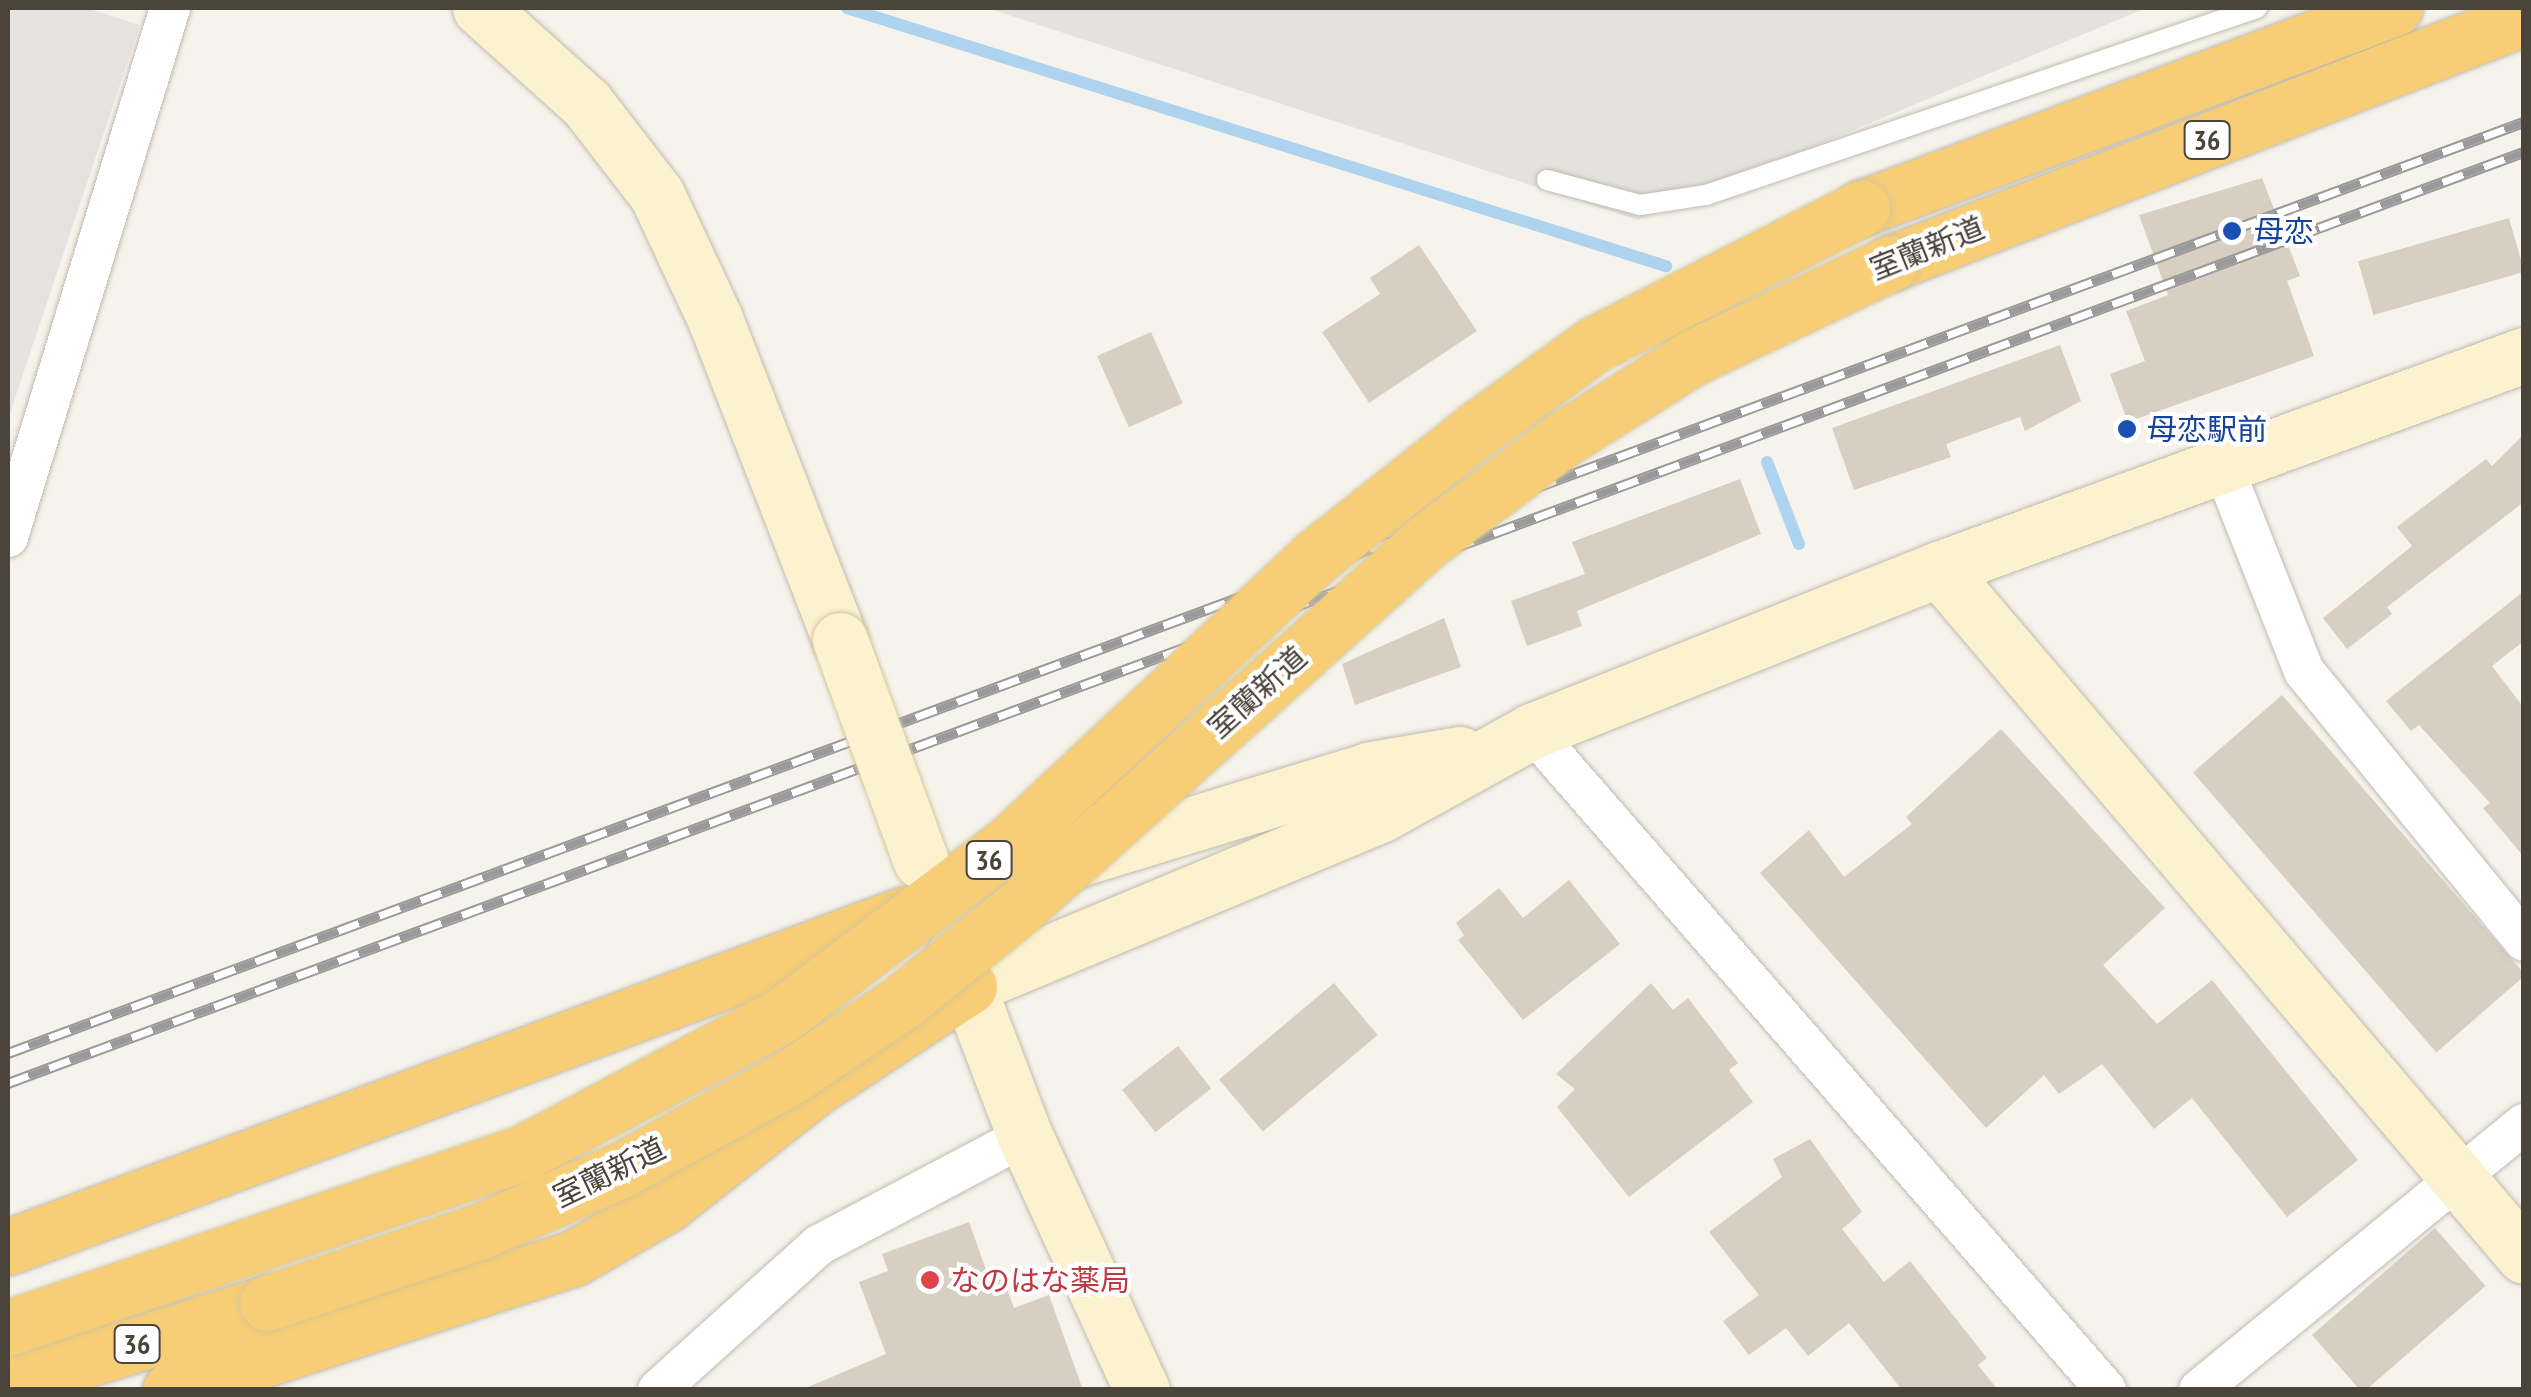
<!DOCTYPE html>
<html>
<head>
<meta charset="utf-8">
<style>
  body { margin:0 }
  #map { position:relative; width:2531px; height:1397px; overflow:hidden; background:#f5f3ec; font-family:"PT Sans Narrow","Noto Sans JP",sans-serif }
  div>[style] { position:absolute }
  .industrial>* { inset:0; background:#e5e2dd }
  .parking>* { inset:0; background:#e5e3e0 }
  .stream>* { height:12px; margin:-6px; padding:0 6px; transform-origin:6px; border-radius:6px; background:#add3ee }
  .building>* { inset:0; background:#d7cfc2; transform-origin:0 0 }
  .roads { filter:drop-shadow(0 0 2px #c1bbaf) drop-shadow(0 0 2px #c1bbaf) }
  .lane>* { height:20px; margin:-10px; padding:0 10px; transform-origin:10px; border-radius:10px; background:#fff }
  .street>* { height:40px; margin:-20px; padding:0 20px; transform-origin:20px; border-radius:20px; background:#fff }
  .secondary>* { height:55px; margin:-27.5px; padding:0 27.5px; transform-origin:27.5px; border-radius:27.5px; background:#fcf2cf }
  .highway>* { height:55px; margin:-27.5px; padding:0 27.5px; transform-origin:27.5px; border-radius:27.5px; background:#f7cd75 }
  .rail>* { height:11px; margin-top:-5.5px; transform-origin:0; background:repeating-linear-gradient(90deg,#fff 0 22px,#9a9a9a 0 44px); box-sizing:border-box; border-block:2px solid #9a9a9a }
  .bridges { filter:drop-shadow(0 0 2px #d3c69e) drop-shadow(0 0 2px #d3c69e) }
  .secondary-bridge>* { height:55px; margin:-27.5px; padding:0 27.5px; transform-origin:27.5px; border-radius:27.5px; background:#fcf2cf }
  .highway-bridge>* { height:55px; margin:-27.5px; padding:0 27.5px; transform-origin:27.5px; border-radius:27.5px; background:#f7cd75 }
  .dots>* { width:28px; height:28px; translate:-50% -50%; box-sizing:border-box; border:5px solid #fff; border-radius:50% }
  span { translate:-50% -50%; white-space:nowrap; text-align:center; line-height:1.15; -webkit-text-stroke:8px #fff; paint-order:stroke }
  .shield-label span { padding:2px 8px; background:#fff; border:2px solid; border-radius:8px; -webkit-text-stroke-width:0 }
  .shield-label { font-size:28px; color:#4a443a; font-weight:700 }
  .transit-label { font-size:30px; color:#164399 }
  .left { translate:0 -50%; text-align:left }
  .street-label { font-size:30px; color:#4a443a }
  .health-label { font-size:30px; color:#be3a42 }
  .frame { position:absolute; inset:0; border:10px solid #4a443a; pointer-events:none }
</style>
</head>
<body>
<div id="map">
  <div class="industrial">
    <div style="clip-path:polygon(987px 8px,2146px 8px,1638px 220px)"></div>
  </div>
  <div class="parking">
    <div style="clip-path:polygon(8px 8px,86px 8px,140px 25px,8px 419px)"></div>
  </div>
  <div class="stream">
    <div style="left:847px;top:8px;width:859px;rotate:17.49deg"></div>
    <div style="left:1767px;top:462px;width:88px;rotate:68.7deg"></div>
  </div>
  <div class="building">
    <div style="clip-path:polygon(2262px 178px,2300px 276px,2287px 281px,2314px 356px,2128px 422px,2110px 374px,2145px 361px,2126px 311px,2168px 295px,2139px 215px)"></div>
    <div style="left:2509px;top:218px;width:56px;height:157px;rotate:74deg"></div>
    <div style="clip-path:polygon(1419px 245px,1477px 331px,1369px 403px,1322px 332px,1380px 294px,1370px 278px)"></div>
    <div style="left:1151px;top:332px;width:78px;height:59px;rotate:66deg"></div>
    <div style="clip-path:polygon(2060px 345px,2081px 401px,2025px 431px,2020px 417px,1946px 444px,1951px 457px,1854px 490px,1832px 428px)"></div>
    <div style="clip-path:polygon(2524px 434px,2524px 502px,2387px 607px,2392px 614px,2347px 649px,2323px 618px,2412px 546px,2397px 527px,2486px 459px,2492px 466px)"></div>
    <div style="clip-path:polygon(1740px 479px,1761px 534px,1577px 611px,1582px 626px,1527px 646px,1511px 601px,1585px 574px,1572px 542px)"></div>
    <div style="clip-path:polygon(2524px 591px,2524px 641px,2492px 666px,2524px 708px,2524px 857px,2483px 808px,2490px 803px,2419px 725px,2411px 731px,2386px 701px)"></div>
    <div style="clip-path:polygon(1444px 618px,1461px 667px,1355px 705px,1342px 664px)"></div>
    <div style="left:2282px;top:695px;width:371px;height:118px;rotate:49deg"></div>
    <div style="clip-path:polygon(2001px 729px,2165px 908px,2103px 965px,2157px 1024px,2212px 980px,2358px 1160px,2287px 1217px,2192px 1098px,2154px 1129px,2102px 1064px,2059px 1094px,2044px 1075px,1986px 1128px,1760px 873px,1809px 830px,1844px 877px,1912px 824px,1906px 817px)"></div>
    <div style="clip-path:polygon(1569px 880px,1620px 944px,1523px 1020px,1458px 940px,1464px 935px,1456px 923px,1499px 888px,1523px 918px)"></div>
    <div style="left:1334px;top:983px;width:68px;height:150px;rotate:50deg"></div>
    <div style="clip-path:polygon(1651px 983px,1673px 1010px,1688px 998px,1738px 1063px,1729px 1070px,1753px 1102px,1629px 1197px,1557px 1107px,1575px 1089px,1556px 1074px)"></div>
    <div style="left:1178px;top:1046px;width:54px;height:71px;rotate:52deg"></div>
    <div style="clip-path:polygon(1810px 1139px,1862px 1212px,1842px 1229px,1884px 1282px,1910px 1261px,1987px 1358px,1978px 1365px,1998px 1390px,1902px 1390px,1849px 1323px,1808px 1356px,1786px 1328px,1749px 1355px,1723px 1321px,1759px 1295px,1709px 1232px,1782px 1177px,1773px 1159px)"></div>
    <div style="clip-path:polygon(969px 1222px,989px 1278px,1001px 1273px,1014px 1308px,1049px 1295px,1083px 1390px,801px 1390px,886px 1354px,859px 1282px,888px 1271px,882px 1254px)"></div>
    <div style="left:2435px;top:1228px;width:77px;height:163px;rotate:49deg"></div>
  </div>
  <div class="roads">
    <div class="lane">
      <div style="left:1547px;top:180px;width:96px;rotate:15deg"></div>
      <div style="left:1640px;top:205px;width:67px;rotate:-8.6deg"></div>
      <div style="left:1706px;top:195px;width:582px;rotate:-18.75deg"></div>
    </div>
    <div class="street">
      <div style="left:2222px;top:464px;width:223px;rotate:68.4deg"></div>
      <div style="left:2304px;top:671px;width:348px;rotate:50.8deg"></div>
      <div style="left:8px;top:537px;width:553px;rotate:-72.97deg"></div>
      <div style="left:1532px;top:731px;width:874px;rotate:48.94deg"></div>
      <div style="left:658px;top:1390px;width:217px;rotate:-42deg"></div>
      <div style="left:819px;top:1245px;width:233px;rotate:-27.9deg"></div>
      <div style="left:2199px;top:1390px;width:420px;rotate:-39.3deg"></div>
    </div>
    <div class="secondary">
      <div style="left:480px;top:8px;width:142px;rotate:41.9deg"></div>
      <div style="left:586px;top:103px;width:116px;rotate:52.3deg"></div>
      <div style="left:657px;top:195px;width:137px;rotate:64.9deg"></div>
      <div style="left:715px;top:319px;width:344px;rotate:68.7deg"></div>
      <div style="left:1939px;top:569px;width:902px;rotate:49.58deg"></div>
      <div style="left:934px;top:903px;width:457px;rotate:-17deg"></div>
      <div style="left:1371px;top:769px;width:90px;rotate:-9.6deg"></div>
      <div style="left:955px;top:953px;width:196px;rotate:69.1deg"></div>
      <div style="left:1025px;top:1136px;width:280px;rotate:65.3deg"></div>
      <div style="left:969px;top:986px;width:445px;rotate:-22.6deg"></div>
      <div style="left:1380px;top:815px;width:174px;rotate:-28.9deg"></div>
      <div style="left:1532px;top:731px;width:438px;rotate:-21.7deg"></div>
      <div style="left:1939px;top:569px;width:623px;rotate:-20.09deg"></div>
    </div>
    <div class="highway">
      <div style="left:1862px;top:208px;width:569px;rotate:-20.57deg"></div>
      <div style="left:1891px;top:263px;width:679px;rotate:-21.16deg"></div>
      <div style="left:8px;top:1247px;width:957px;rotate:-20.37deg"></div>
      <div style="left:8px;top:1384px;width:271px;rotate:-17.4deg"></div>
      <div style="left:170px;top:1390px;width:425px;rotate:-18.1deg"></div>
      <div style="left:574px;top:1258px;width:108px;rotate:-30.1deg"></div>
      <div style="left:667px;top:1204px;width:186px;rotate:-38.2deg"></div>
      <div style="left:813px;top:1089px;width:187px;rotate:-33.4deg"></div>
    </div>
  </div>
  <div class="rail">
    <div style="left:8px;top:1053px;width:2683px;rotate:-20.31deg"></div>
    <div style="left:8px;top:1083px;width:2683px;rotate:-20.31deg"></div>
  </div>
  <div class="bridges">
    <div class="secondary-bridge">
      <div style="left:840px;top:640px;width:235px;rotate:69.9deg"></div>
    </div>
    <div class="highway-bridge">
      <div style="left:267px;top:1303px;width:226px;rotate:-18.6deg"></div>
      <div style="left:481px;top:1231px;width:153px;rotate:-23.5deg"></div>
      <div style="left:621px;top:1170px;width:195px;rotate:-28.8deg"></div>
      <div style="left:792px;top:1076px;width:133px;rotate:-33.9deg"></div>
      <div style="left:902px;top:1002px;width:154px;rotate:-38.9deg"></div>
      <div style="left:1022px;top:905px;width:545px;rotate:-41.95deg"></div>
      <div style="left:1427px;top:541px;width:170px;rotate:-36.9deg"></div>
      <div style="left:1563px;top:439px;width:154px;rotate:-32.2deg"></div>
      <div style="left:1693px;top:357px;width:219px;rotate:-25.4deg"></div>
      <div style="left:8px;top:1328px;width:544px;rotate:-18.77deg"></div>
      <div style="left:523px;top:1153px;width:292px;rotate:-28deg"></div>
      <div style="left:781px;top:1016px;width:288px;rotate:-37.1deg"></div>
      <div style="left:1011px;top:842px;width:415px;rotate:-43.1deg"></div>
      <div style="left:1314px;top:558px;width:206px;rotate:-38.3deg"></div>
      <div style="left:1476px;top:430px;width:147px;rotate:-35.9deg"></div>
      <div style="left:1595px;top:344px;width:300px;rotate:-27deg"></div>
    </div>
  </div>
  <div class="dots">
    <div style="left:2232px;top:231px;background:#1a4fb4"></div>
    <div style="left:2127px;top:429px;background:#1a4fb4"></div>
    <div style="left:930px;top:1280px;background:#e0444e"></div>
  </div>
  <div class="shield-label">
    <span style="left:2207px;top:140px">36</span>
    <span style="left:989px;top:860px">36</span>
    <span style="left:137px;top:1344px">36</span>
  </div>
  <div class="transit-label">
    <span class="left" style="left:2254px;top:231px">母恋</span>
    <span class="left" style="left:2147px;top:429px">母恋駅前</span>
  </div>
  <div class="street-label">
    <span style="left:1927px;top:248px;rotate:-22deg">室蘭新道</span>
    <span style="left:1257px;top:692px;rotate:-42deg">室蘭新道</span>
    <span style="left:609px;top:1172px;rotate:-26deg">室蘭新道</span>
  </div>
  <div class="health-label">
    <span class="left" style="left:950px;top:1280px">なのはな薬局</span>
  </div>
  <div class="frame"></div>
</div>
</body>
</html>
